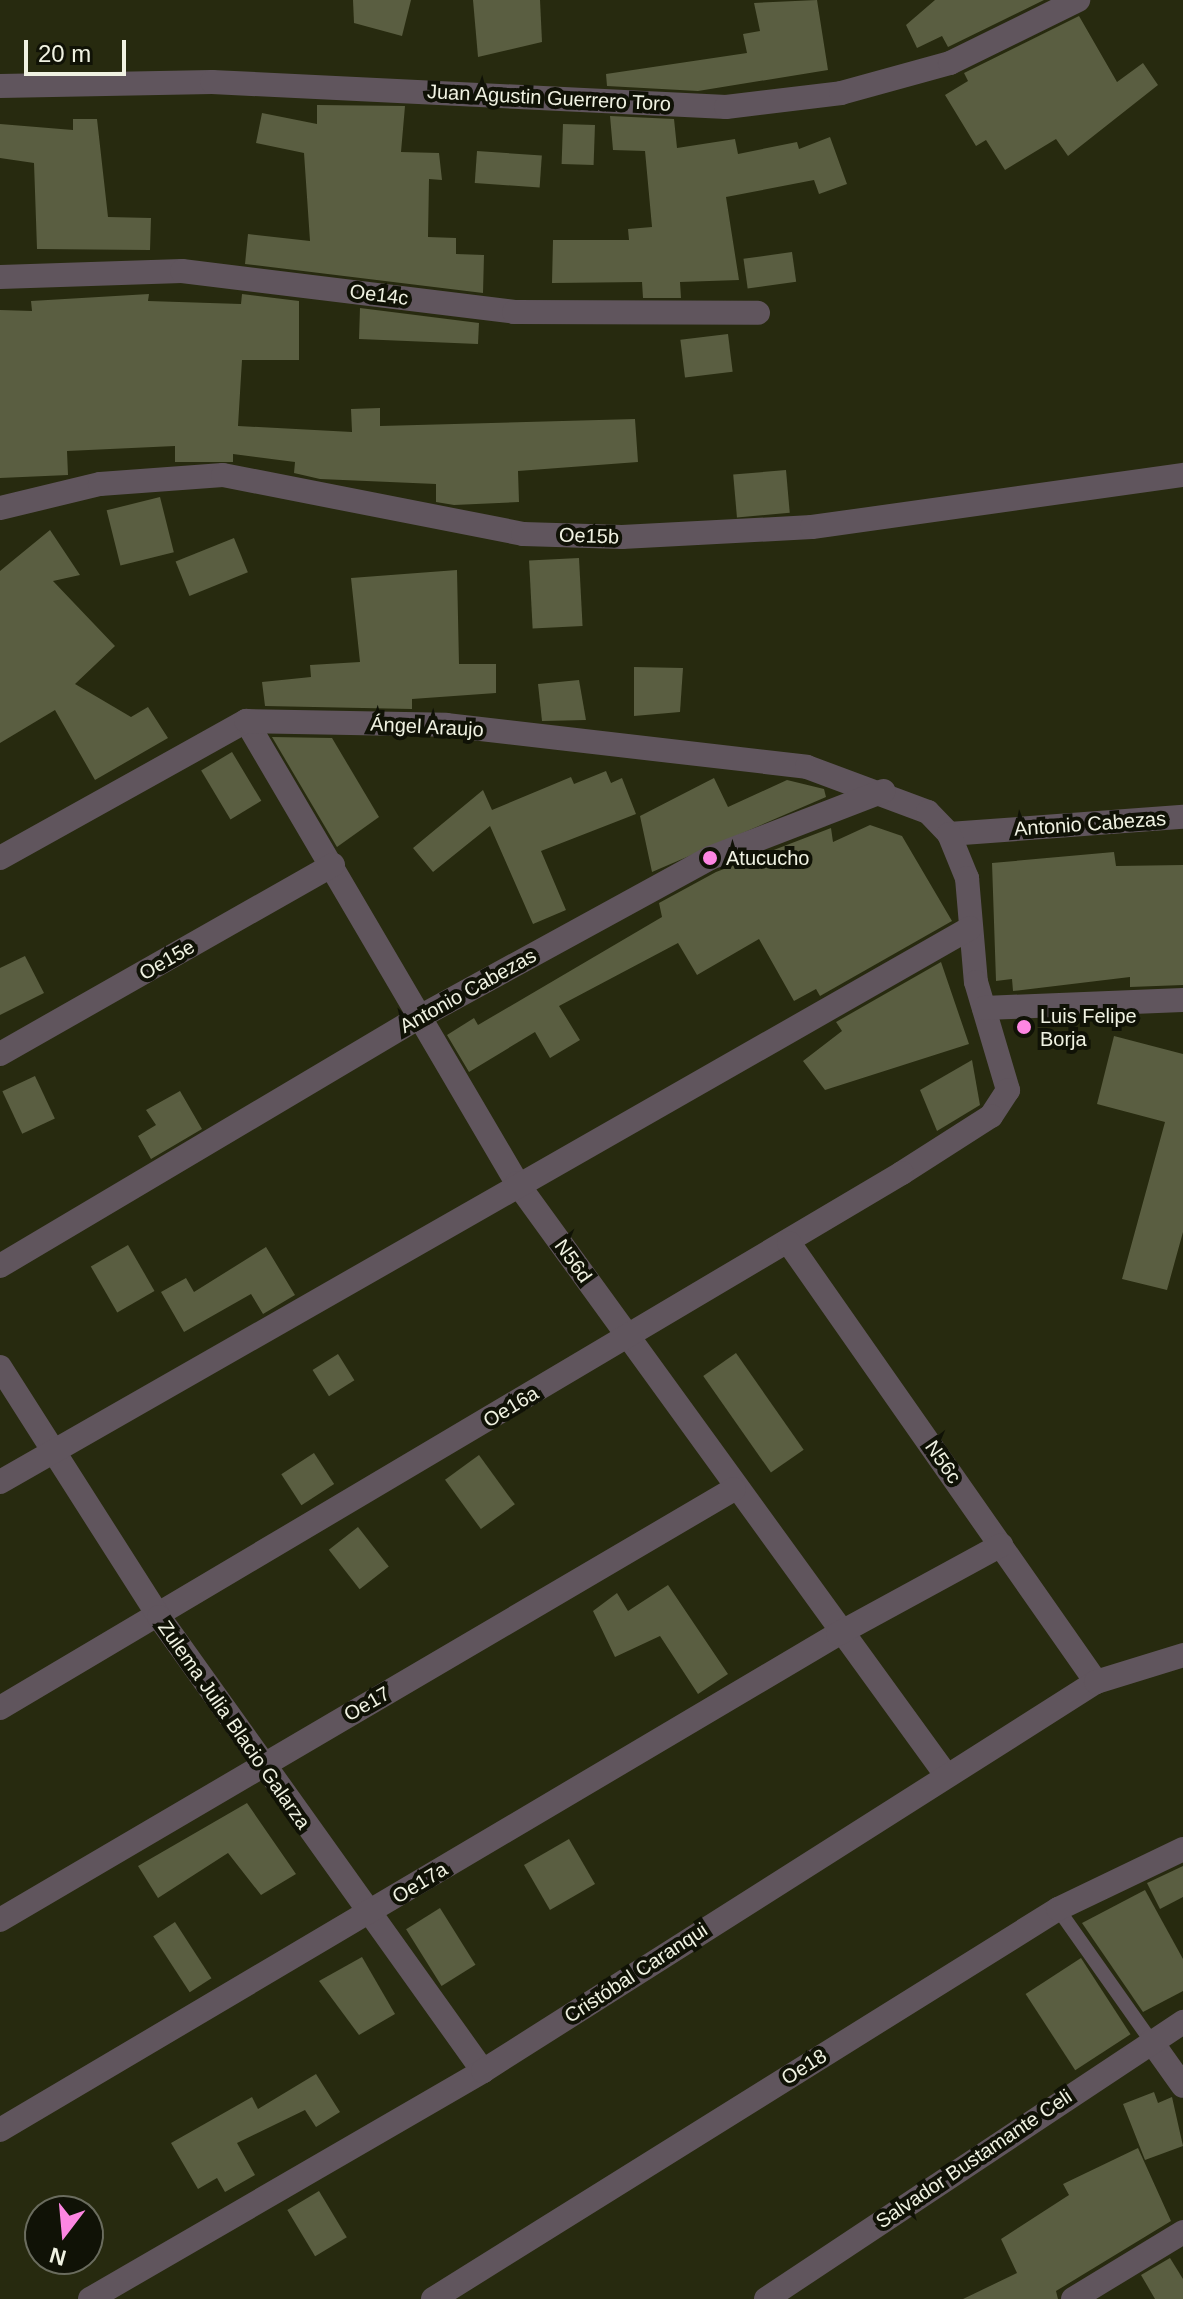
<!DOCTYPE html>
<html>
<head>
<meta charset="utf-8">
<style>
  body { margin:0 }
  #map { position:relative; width:1183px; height:2299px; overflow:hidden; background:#272a0f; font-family:Helvetica,sans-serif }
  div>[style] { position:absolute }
  .building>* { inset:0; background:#5a5e41; transform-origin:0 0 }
  .service>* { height:14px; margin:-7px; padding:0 7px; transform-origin:7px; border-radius:7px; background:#60555d }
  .minor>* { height:24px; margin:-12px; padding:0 12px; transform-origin:12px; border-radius:12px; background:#60555d }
  .dots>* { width:22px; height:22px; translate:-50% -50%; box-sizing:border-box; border:4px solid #101206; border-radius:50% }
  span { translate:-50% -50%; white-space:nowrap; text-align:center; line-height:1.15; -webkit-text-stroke:8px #101206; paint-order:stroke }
  .street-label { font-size:20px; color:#f0f2e2 }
  .poi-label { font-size:20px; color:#f0f2e2 }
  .left { translate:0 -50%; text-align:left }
  .north { position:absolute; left:24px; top:2195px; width:80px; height:80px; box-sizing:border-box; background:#101206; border:2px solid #6a6c5e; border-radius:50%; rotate:196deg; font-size:22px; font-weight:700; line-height:32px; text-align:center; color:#f0f2e2 }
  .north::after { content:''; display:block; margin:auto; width:28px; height:36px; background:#fd86e2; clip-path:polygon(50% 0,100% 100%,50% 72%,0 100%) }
  .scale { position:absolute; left:24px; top:40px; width:102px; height:36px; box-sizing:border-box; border:4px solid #f0f2e2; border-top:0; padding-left:10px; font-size:24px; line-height:28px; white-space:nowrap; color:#f0f2e2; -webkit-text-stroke:6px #101206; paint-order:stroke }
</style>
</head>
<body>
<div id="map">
  <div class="building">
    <div style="clip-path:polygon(353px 0,411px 0,402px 36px,354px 23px)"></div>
    <div style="clip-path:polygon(473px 0,540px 0,542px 42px,478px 57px)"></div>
    <div style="clip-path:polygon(817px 0,828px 70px,698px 91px,607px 86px,606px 74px,747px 53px,743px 34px,760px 31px,754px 3px)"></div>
    <div style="clip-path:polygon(935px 0,1044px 0,948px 47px,942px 36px,917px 48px,906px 25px)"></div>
    <div style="clip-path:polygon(1079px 16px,1117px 82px,1143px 63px,1158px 85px,1068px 156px,1056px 139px,1005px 170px,986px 140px,976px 146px,945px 95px,968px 81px,964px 73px)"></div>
    <div style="clip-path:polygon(317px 105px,405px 106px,401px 152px,439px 153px,442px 180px,429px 179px,428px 237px,456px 238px,456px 254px,484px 255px,483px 293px,245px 264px,248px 234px,310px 241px,304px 153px,256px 143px,262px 113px,317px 124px)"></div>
    <div style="clip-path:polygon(610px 116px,674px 119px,677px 148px,735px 139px,738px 154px,797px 142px,799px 149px,830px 137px,847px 184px,819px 194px,814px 180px,726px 197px,739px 280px,680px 282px,681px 298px,643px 298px,642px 282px,552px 283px,553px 240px,629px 240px,628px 229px,652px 227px,645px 151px,613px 150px)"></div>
    <div style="clip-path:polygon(73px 119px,97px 119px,108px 217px,151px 218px,150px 250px,37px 249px,34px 163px,0 158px,0 124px,73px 130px)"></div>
    <div style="left:563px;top:124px;width:32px;height:40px;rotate:2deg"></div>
    <div style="left:477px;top:151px;width:65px;height:32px;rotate:4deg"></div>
    <div style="left:792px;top:252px;width:30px;height:49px;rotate:82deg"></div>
    <div style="clip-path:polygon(149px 294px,148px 301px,241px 304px,242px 294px,299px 301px,299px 360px,242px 360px,238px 426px,352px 432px,351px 409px,380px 408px,380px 426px,635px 419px,638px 462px,518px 471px,519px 502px,454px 505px,436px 502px,436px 484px,320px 479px,294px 473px,295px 462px,233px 454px,233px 462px,175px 462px,175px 446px,67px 451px,68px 475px,0 478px,0 310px,32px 311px,31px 301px)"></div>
    <div style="clip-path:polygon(360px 308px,479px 323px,478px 344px,359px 339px)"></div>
    <div style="left:728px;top:334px;width:38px;height:48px;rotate:83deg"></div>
    <div style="left:786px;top:470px;width:43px;height:53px;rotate:85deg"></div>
    <div style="left:160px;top:497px;width:57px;height:55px;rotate:76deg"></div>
    <div style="clip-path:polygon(50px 530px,80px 575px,53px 581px,115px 646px,75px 684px,131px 717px,148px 707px,168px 738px,95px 780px,55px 710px,0 743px,0 571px)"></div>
    <div style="left:234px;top:538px;width:37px;height:63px;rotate:68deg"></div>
    <div style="left:579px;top:558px;width:68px;height:50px;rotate:87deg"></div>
    <div style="clip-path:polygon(457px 570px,459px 664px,496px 664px,496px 693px,412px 699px,412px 709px,265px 706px,262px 682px,311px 677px,310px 665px,360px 662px,351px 578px)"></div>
    <div style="clip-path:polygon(634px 667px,683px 668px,680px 712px,634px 716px)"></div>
    <div style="clip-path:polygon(579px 680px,586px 720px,542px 721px,538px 684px)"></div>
    <div style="clip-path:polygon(272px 737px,332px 738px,379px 817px,337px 847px)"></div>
    <div style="left:232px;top:752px;width:57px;height:36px;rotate:59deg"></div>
    <div style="clip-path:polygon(606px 771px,611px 783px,622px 778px,636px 814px,541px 851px,566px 910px,533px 924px,490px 826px,433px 872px,413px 848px,483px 790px,492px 810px,571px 777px,574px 784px)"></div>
    <div style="clip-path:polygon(714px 778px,728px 807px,787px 780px,824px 789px,826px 797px,652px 872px,640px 816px)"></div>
    <div style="clip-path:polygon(870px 825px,902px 836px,952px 921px,820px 996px,816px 989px,794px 1001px,759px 939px,697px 975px,678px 943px,559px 1006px,580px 1040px,550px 1058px,535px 1032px,469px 1072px,447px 1035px,474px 1018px,478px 1025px,662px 917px,659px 903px,716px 872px,831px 828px,833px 842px)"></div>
    <div style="clip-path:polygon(1114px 852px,1116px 866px,1183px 865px,1183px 985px,1130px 987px,1130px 977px,1013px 991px,1012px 979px,996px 981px,992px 863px)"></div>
    <div style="clip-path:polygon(25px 956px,44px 993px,0 1015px,0 968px)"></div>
    <div style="clip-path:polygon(941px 962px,969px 1044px,825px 1090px,803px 1061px,842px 1031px,836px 1022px)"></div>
    <div style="clip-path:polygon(1114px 1036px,1183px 1054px,1183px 1232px,1167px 1290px,1122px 1279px,1165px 1122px,1097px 1104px)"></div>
    <div style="clip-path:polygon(972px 1060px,980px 1105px,937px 1131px,920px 1090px)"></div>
    <div style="left:35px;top:1076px;width:47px;height:36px;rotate:65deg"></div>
    <div style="clip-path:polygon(180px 1091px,202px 1129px,151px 1159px,138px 1136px,156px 1125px,146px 1110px)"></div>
    <div style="left:128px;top:1245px;width:53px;height:43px;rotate:60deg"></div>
    <div style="clip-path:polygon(266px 1247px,295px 1295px,263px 1314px,251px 1294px,184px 1332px,161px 1292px,186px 1278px,194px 1292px)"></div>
    <div style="left:736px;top:1353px;width:118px;height:40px;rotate:55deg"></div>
    <div style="left:338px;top:1354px;width:31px;height:30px;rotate:58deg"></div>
    <div style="left:314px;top:1453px;width:37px;height:39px;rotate:57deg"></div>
    <div style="left:479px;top:1455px;width:61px;height:42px;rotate:54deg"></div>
    <div style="left:358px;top:1527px;width:50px;height:37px;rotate:52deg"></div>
    <div style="clip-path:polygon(668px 1585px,728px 1674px,698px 1694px,660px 1636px,615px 1657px,593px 1611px,617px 1593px,628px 1611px)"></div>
    <div style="clip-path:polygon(247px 1803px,296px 1874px,261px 1895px,228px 1853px,158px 1898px,138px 1866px)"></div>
    <div style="left:569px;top:1839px;width:52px;height:52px;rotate:60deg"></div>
    <div style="clip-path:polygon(1183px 1866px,1183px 1897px,1160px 1909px,1147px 1883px)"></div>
    <div style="clip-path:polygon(1145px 1890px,1183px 1959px,1183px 1991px,1143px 2012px,1082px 1923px)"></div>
    <div style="left:440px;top:1908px;width:67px;height:40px;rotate:58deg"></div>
    <div style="left:175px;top:1922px;width:67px;height:26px;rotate:57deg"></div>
    <div style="clip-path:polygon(362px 1957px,395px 2014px,359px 2035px,319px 1981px)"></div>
    <div style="left:1081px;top:1958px;width:91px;height:66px;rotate:57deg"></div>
    <div style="clip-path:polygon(316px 2074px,340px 2112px,316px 2127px,305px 2110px,237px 2143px,255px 2175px,225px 2192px,217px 2178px,198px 2189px,171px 2143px,252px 2097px,258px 2109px)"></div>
    <div style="clip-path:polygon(1154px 2092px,1158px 2103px,1172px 2097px,1183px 2146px,1145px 2160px,1123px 2104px)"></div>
    <div style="clip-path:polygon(1138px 2148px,1171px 2221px,1056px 2291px,1058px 2299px,963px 2299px,1017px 2273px,1001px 2239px,1069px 2195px,1063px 2184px)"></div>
    <div style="left:319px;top:2191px;width:54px;height:37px;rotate:59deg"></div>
    <div style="clip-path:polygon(1170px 2258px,1183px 2279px,1183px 2299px,1155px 2299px,1141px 2275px)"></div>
  </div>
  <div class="service">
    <div style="left:1058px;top:1909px;width:161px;rotate:54.8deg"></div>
  </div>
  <div class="minor">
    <div style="left:0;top:86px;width:212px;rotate:-1.1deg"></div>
    <div style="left:212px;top:82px;width:515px;rotate:2.78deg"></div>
    <div style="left:726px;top:107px;width:116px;rotate:-6.9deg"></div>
    <div style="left:841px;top:93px;width:113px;rotate:-15.4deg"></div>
    <div style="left:950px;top:63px;width:143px;rotate:-26.2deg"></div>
    <div style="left:0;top:277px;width:182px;rotate:-1.9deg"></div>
    <div style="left:182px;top:271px;width:335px;rotate:7deg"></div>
    <div style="left:514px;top:312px;width:244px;rotate:0.2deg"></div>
    <div style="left:0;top:508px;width:103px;rotate:-13.5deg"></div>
    <div style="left:100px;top:484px;width:123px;rotate:-4.2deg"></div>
    <div style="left:223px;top:475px;width:306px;rotate:11.1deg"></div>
    <div style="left:523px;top:534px;width:99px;rotate:1.7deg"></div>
    <div style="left:622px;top:537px;width:190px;rotate:-3deg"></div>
    <div style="left:812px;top:527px;width:375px;rotate:-8deg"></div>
    <div style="left:246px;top:721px;width:536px;rotate:59.6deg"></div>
    <div style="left:517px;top:1183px;width:727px;rotate:54.06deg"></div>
    <div style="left:949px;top:834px;width:235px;rotate:-4.2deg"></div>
    <div style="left:0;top:858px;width:282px;rotate:-29.1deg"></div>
    <div style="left:246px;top:721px;width:200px;rotate:1.1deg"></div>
    <div style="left:446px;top:725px;width:363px;rotate:6.6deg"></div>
    <div style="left:807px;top:767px;width:129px;rotate:20.4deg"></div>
    <div style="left:928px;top:812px;width:30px;rotate:46deg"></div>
    <div style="left:949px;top:834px;width:48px;rotate:67.8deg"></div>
    <div style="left:967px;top:878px;width:104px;rotate:85.1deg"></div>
    <div style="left:976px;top:982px;width:113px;rotate:73.5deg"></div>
    <div style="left:1008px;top:1090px;width:31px;rotate:123deg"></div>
    <div style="left:991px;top:1116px;width:106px;rotate:147.4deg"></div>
    <div style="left:902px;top:1173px;width:1049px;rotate:149.33deg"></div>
    <div style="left:984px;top:1008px;width:199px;rotate:-2.3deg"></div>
    <div style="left:0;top:1054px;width:383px;rotate:-29.6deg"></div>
    <div style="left:789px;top:1243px;width:536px;rotate:55.03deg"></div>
    <div style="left:0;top:1266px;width:484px;rotate:-30.7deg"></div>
    <div style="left:416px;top:1019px;width:335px;rotate:-28.7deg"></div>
    <div style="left:710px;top:858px;width:186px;rotate:-21.1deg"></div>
    <div style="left:0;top:1367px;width:296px;rotate:57.5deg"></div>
    <div style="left:159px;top:1617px;width:558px;rotate:54.49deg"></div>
    <div style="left:0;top:1482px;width:1117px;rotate:-29.73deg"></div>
    <div style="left:0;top:1920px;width:851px;rotate:-30.42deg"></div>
    <div style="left:1151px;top:2041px;width:55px;rotate:54.6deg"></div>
    <div style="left:0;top:2130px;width:974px;rotate:-30.62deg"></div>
    <div style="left:838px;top:1634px;width:186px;rotate:-28.6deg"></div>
    <div style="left:90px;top:2299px;width:454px;rotate:-30.1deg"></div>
    <div style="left:483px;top:2071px;width:726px;rotate:-32.4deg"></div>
    <div style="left:1096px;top:1682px;width:91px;rotate:-17.2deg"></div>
    <div style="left:433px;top:2299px;width:737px;rotate:-31.96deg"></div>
    <div style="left:1058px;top:1909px;width:139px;rotate:-25.6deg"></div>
    <div style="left:766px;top:2299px;width:501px;rotate:-33.59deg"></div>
    <div style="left:1073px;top:2299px;width:129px;rotate:-31.3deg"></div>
  </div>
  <div class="dots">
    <div style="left:710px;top:858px;background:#fd86e2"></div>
    <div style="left:1024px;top:1027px;background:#fd86e2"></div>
  </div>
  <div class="street-label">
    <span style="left:549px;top:98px;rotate:3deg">Juan Agustin Guerrero Toro</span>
    <span style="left:379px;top:295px;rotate:7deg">Oe14c</span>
    <span style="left:589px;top:536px;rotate:2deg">Oe15b</span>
    <span style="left:427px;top:727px;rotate:3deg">Ángel Araujo</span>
    <span style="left:1090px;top:824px;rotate:-4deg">Antonio Cabezas</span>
    <span style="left:167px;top:960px;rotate:-30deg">Oe15e</span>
    <span style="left:468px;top:991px;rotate:-29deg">Antonio Cabezas</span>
    <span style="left:573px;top:1261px;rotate:54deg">N56d</span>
    <span style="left:511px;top:1407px;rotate:-31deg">Oe16a</span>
    <span style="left:943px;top:1462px;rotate:55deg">N56c</span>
    <span style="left:367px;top:1704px;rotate:-30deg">Oe17</span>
    <span style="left:234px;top:1725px;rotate:55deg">Zulema Julia Blacio Galarza</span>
    <span style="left:420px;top:1883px;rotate:-31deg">Oe17a</span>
    <span style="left:636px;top:1973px;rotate:-33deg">Cristóbal Caranqui</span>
    <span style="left:804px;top:2067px;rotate:-32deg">Oe18</span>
    <span style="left:974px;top:2159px;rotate:-34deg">Salvador Bustamante Celi</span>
  </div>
  <div class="poi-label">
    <span class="left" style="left:726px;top:858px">Atucucho</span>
    <span class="left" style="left:1040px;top:1028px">Luis Felipe<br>Borja</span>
  </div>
  <div class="north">N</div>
  <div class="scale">20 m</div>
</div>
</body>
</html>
